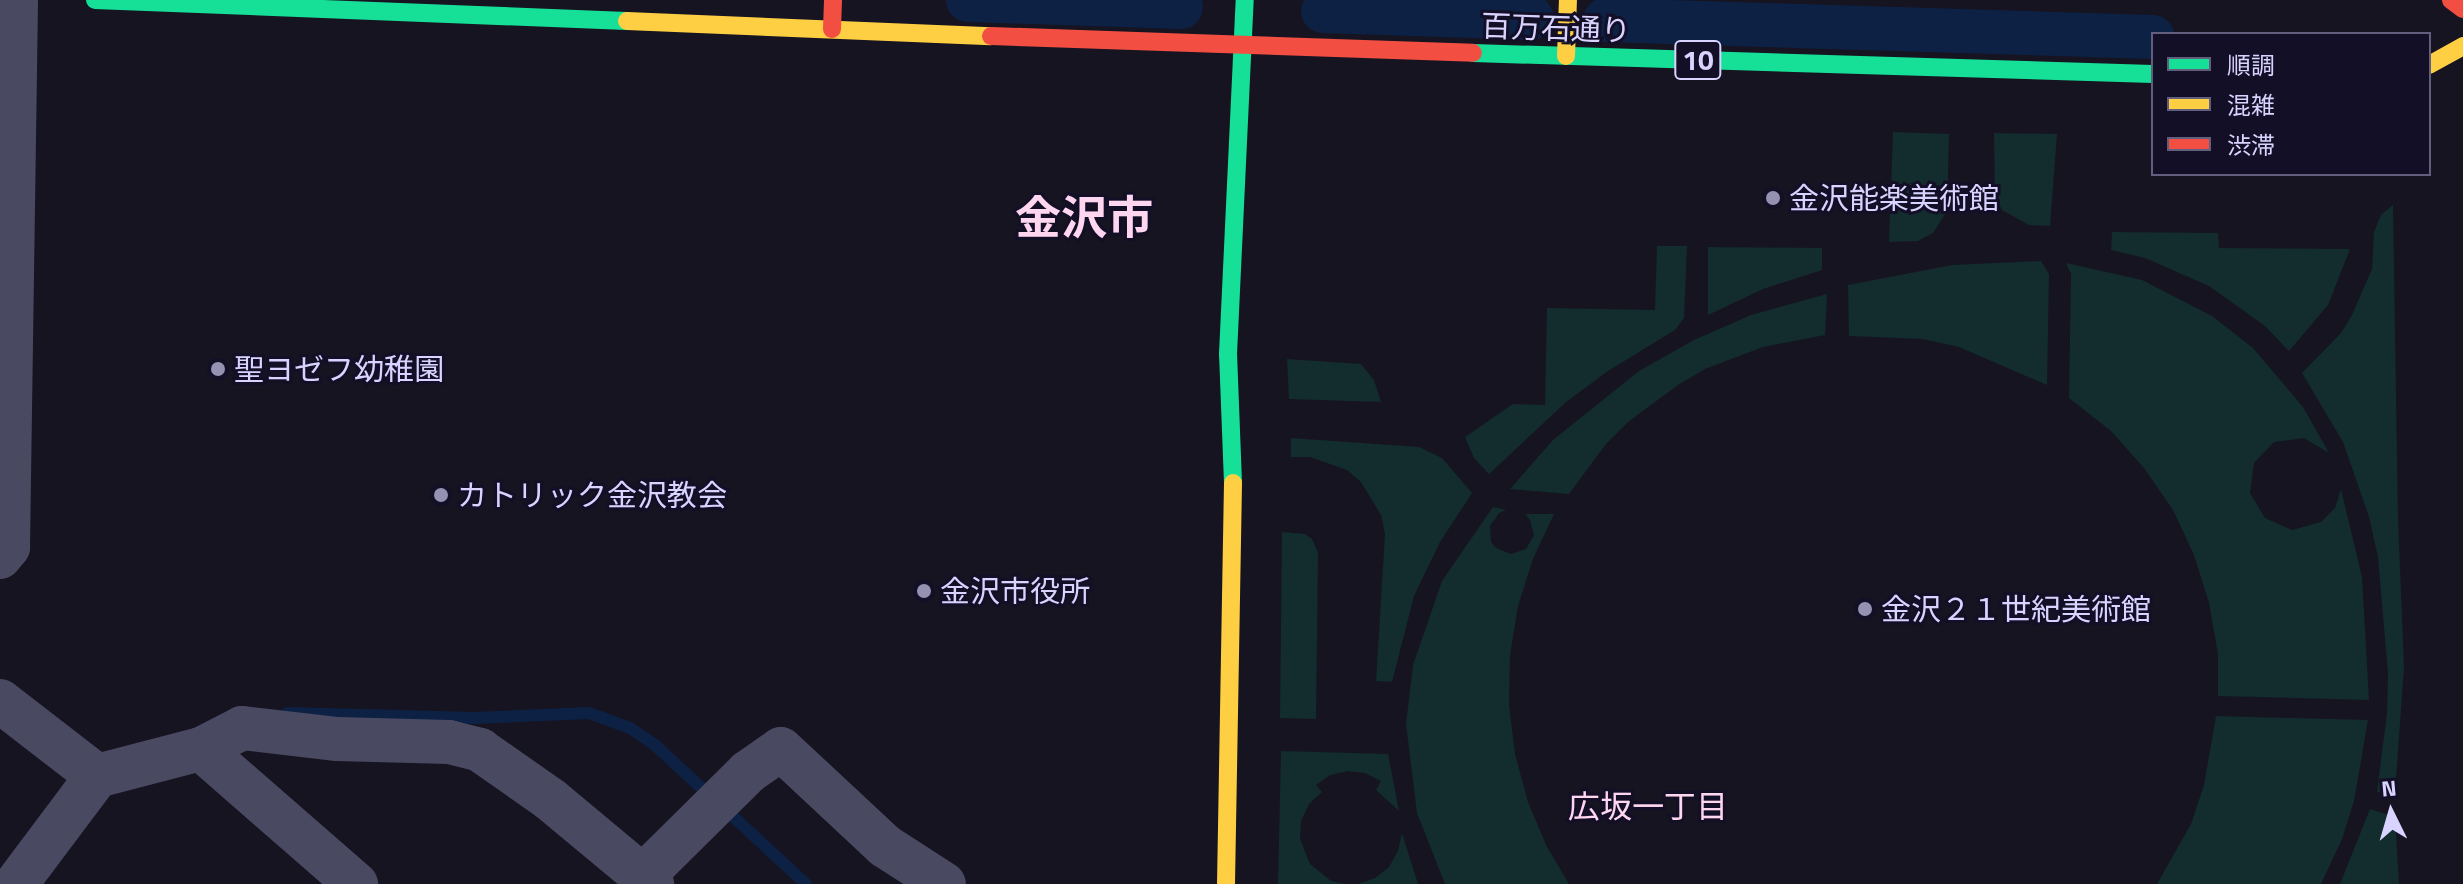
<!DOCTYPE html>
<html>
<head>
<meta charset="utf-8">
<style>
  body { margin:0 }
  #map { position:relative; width:2463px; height:884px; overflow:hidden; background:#161421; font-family:"Titillium Web","Noto Sans JP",sans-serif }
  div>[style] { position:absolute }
  .green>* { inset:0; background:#132c2d }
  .stream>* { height:12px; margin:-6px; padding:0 6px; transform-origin:6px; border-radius:6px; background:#0d2144 }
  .canal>* { height:44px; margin:-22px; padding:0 22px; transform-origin:22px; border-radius:22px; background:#0d2144 }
  .street>* { height:44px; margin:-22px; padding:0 22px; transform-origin:22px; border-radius:22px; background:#4a4962 }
  .fast>* { height:18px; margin:-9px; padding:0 9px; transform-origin:9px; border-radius:9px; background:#16e098 }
  .slow>* { height:18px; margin:-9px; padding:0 9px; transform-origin:9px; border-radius:9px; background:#ffcf43 }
  .jam>* { height:18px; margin:-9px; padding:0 9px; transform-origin:9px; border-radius:9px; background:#f24e42 }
  .dots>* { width:22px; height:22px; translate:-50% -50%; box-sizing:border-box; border:4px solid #130f26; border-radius:50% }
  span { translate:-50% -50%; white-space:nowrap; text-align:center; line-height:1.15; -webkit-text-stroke:6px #130f26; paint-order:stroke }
  .shield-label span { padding:2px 6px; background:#130f26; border:2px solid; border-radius:6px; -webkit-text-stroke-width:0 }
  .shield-label { font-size:28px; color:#d9d4ff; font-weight:700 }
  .street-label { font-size:30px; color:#d9d4ff }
  .poi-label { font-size:30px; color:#d9d4ff }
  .left { translate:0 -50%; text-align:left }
  .neighbourhood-label { font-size:32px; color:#ffd6f0 }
  .town-label { font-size:46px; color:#ffd6f0; font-weight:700 }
  .legend { position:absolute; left:2151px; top:32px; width:280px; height:144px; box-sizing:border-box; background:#130f26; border:2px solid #625e7d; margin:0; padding:10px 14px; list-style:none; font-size:24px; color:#d9d4ff }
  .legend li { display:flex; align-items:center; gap:16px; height:40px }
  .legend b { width:40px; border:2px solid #625e7d }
  .north { position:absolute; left:2351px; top:772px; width:80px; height:80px; -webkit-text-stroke:6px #130f26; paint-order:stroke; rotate:355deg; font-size:22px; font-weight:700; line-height:32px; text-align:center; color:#d9d4ff }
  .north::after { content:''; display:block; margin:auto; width:28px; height:36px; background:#d9d4ff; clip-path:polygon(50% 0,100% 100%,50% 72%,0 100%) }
</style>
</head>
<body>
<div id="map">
  <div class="green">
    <div style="clip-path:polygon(1893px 132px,1949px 134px,1947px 211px,1933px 233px,1918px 241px,1889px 242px)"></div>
    <div style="clip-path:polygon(1994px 133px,2057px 134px,2050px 226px,2029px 225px,2002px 210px,1995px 196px)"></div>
    <div style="clip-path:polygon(2393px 205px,2398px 518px,2404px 667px,2395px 793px,2377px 792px,2387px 713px,2388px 674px,2378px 557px,2369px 517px,2343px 442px,2302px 373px,2341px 333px,2352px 315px,2372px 269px,2374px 232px,2381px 215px)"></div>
    <div style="clip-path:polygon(2112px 232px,2218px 233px,2219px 248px,2350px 249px,2328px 305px,2289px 351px,2265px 326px,2209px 286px,2145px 258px,2111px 250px)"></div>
    <div style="clip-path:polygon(1657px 246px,1687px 246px,1684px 318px,1675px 330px,1608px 371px,1566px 402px,1489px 474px,1474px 458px,1465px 437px,1513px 404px,1545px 405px,1547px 308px,1655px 310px)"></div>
    <div style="clip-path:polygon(1708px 247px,1822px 248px,1822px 270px,1763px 289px,1708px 315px)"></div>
    <div style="clip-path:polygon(2041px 261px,2049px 274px,2047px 385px,1959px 347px,1923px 339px,1849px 336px,1848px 285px,1952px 265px)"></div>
    <div style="clip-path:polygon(2066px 263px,2142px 280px,2212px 316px,2253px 348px,2303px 407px,2329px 453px,2304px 438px,2274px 442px,2254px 463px,2250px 493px,2265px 518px,2292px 530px,2321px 522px,2335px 508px,2341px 489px,2362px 577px,2369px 700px,2218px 696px,2218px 654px,2209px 603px,2194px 555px,2173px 510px,2144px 468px,2111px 431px,2069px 398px,2071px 274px)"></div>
    <div style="clip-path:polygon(1827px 294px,1825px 335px,1763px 347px,1705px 369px,1678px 385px,1628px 422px,1606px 444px,1569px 494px,1510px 489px,1553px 440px,1639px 371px,1694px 340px,1751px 315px)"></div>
    <div style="clip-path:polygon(1287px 359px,1361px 364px,1374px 380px,1381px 402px,1289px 399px)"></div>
    <div style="clip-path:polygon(1291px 438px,1419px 447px,1442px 458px,1472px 493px,1440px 542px,1414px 596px,1392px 682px,1376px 681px,1385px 534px,1381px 515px,1361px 482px,1347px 470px,1310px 457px,1291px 457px)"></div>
    <div style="clip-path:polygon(1493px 507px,1506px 510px,1499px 513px,1490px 526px,1491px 542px,1496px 548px,1511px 554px,1526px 549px,1534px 535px,1530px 520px,1525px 514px,1554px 514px,1533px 559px,1518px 606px,1510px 655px,1509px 705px,1515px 754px,1528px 802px,1547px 847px,1569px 884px,1445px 884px,1417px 813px,1406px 724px,1413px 665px,1442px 581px)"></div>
    <div style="clip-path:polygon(1282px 532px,1305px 534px,1312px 539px,1318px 553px,1316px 719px,1280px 718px)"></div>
    <div style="clip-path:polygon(2216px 716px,2368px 720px,2354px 801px,2342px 839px,2321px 884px,2157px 884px,2191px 824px,2204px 785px)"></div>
    <div style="clip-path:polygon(1281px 751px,1388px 754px,1399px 811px,1376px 790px,1381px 781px,1365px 773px,1348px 771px,1330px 775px,1316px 785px,1322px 792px,1309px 804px,1301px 821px,1300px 839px,1310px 864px,1331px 881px,1346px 884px,1278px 884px)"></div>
    <div style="clip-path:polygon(2370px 809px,2395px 817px,2399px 884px,2340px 884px)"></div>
    <div style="clip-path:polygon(1402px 833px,1418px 884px,1358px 884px,1375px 878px,1389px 867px,1398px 851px)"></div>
  </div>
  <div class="stream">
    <div style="left:287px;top:713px;width:188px;rotate:1.5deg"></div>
    <div style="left:475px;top:718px;width:114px;rotate:-2.5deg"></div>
    <div style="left:589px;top:713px;width:44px;rotate:20.1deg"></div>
    <div style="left:630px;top:728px;width:30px;rotate:34deg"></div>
    <div style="left:655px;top:745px;width:74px;rotate:42.8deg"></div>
    <div style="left:726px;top:810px;width:109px;rotate:42.8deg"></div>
  </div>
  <div class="canal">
    <div style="left:968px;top:0;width:213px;rotate:1.9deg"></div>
    <div style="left:1323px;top:11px;width:209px;rotate:1.9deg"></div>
    <div style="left:1605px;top:20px;width:548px;rotate:1.78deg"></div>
  </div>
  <div class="street">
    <div style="left:0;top:557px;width:13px;rotate:-51deg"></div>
    <div style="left:8px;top:547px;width:547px;rotate:-89.16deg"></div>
    <div style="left:0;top:701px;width:123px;rotate:37.7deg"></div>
    <div style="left:201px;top:749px;width:206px;rotate:41.1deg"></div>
    <div style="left:643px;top:876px;width:148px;rotate:-44.7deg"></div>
    <div style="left:748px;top:772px;width:40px;rotate:-34.9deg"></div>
    <div style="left:781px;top:749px;width:142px;rotate:43deg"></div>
    <div style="left:885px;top:846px;width:70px;rotate:32.8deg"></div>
    <div style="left:16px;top:884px;width:135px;rotate:-53.1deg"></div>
    <div style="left:97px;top:776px;width:107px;rotate:-14.6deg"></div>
    <div style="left:201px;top:749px;width:46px;rotate:-27.1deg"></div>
    <div style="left:242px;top:728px;width:96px;rotate:6.6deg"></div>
    <div style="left:337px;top:739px;width:112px;rotate:1.5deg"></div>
    <div style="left:449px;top:742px;width:32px;rotate:14deg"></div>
    <div style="left:480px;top:750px;width:85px;rotate:35deg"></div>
    <div style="left:550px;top:799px;width:133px;rotate:39.8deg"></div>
  </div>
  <div class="fast">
    <div style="left:95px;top:0;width:532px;rotate:2.26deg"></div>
    <div style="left:1473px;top:53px;width:680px;rotate:1.77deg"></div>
    <div style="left:1233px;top:483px;width:129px;rotate:-92.2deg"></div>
    <div style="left:1228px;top:354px;width:354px;rotate:-87.3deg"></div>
  </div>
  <div class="slow">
    <div style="left:627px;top:21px;width:364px;rotate:2.4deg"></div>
    <div style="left:1566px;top:56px;width:56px;rotate:-88deg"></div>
    <div style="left:2429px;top:65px;width:39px;rotate:-29deg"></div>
    <div style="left:1226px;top:884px;width:401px;rotate:-89deg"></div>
  </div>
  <div class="jam">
    <div style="left:2451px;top:0;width:15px;rotate:37deg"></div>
    <div style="left:832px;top:29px;width:29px;rotate:-88deg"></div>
    <div style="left:991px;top:36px;width:482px;rotate:2deg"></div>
  </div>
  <div class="dots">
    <div style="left:1773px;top:198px;background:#9591b1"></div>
    <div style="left:218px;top:369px;background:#9591b1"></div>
    <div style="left:441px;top:495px;background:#9591b1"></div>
    <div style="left:924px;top:591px;background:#9591b1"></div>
    <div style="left:1865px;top:609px;background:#9591b1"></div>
  </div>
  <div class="shield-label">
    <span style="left:1698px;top:60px">10</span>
  </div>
  <div class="street-label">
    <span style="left:1556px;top:28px;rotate:2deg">百万石通り</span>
  </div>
  <div class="poi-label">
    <span class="left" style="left:1789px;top:198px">金沢能楽美術館</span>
    <span class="left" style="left:234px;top:369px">聖ヨゼフ幼稚園</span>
    <span class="left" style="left:457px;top:495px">カトリック金沢教会</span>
    <span class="left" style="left:940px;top:591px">金沢市役所</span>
    <span class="left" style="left:1881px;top:609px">金沢２１世紀美術館</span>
  </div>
  <div class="neighbourhood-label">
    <span style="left:1648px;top:806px">広坂一丁目</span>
  </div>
  <div class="town-label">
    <span style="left:1084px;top:217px">金沢市</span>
  </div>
  <ul class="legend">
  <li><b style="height:10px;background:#16e098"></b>順調</li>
  <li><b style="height:10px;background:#ffcf43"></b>混雑</li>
  <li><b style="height:10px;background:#f24e42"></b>渋滞</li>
  </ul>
  <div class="north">N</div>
</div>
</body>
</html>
